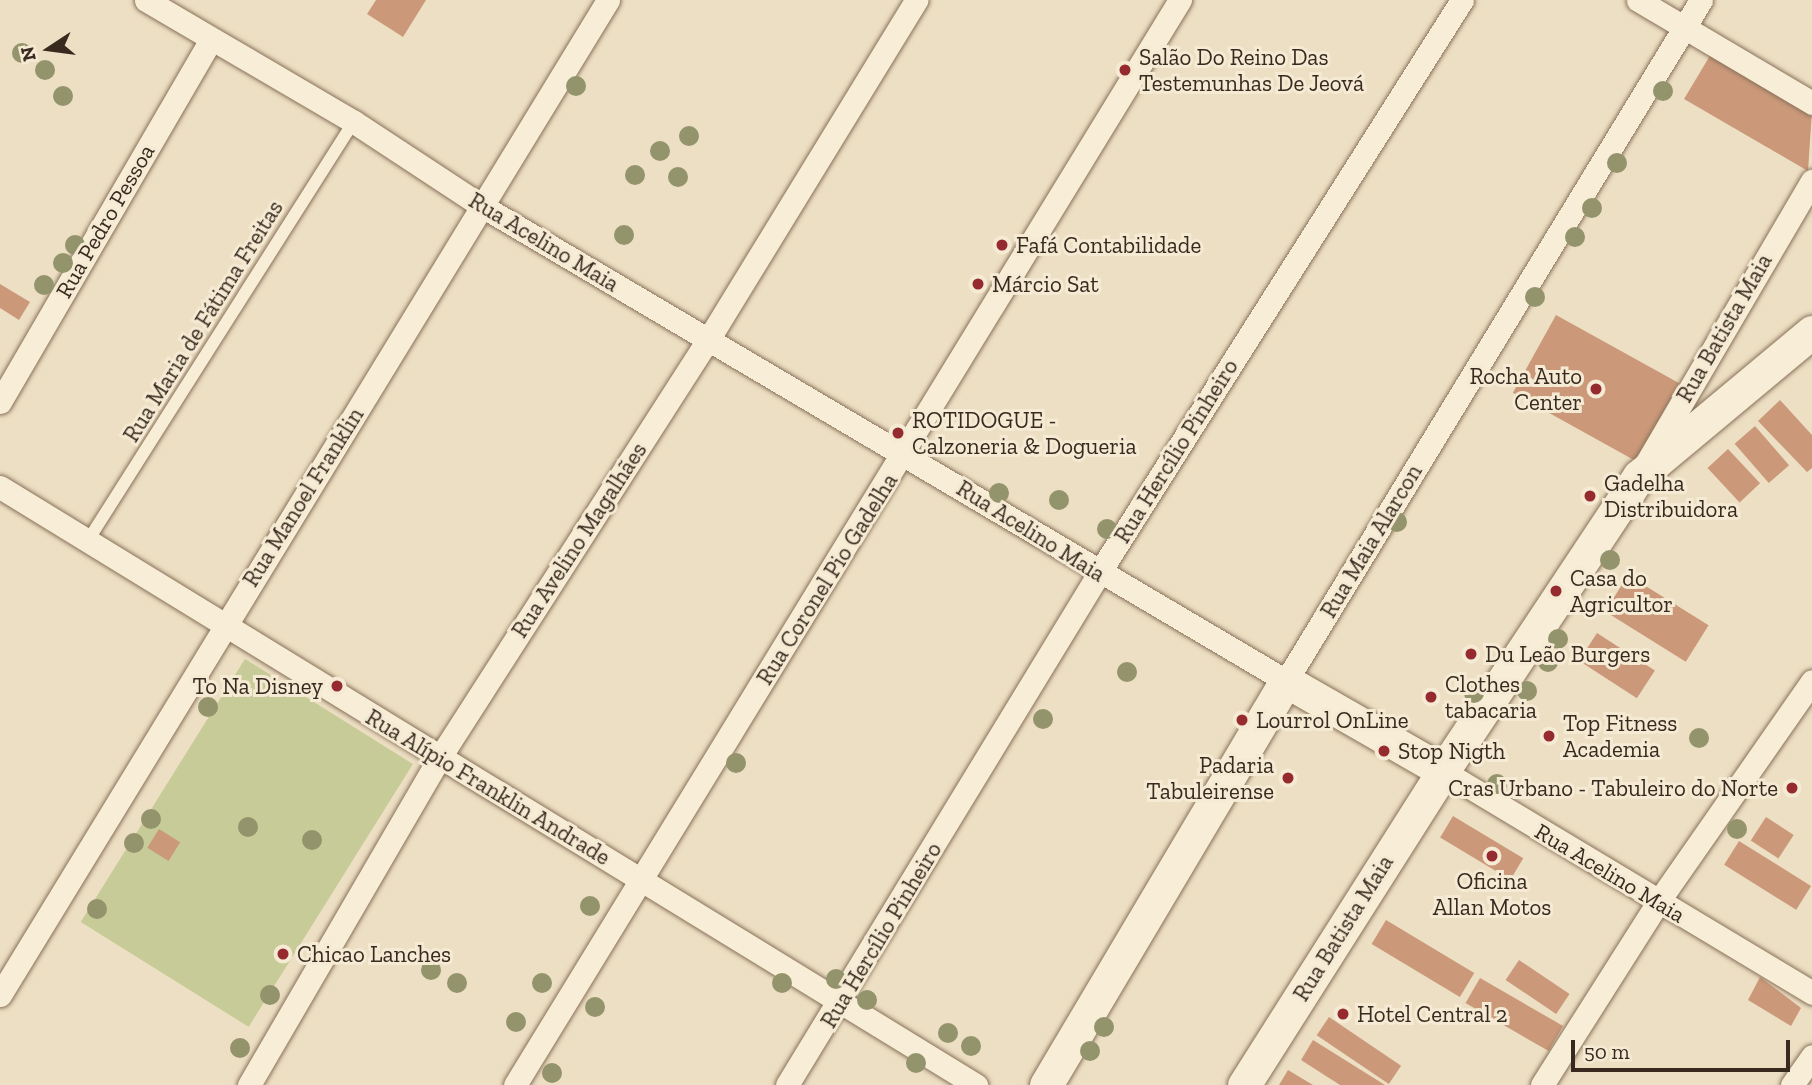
<!DOCTYPE html>
<html>
<head>
<meta charset="utf-8">
<style>
  body { margin:0 }
  #map { position:relative; width:1812px; height:1085px; overflow:hidden; background:#eddfc3; font-family:"Zilla Slab",serif }
  div>[style] { position:absolute }
  .green>* { inset:0; background:#c7cb97; transform-origin:0 0 }
  .building>* { inset:0; background:#cb997a; transform-origin:0 0 }
  .roads { filter:drop-shadow(0 0 2px #88715a) drop-shadow(0 0 2px #88715a) }
  .service>* { height:12px; margin:-6px; padding:0 6px; transform-origin:6px; border-radius:6px; background:#f8edd6 }
  .minor>* { height:23px; margin:-11.5px; padding:0 11.5px; transform-origin:11.5px; border-radius:11.5px; background:#f8edd6 }
  .secondary>* { height:33px; margin:-16.5px; padding:0 16.5px; transform-origin:16.5px; border-radius:16.5px; background:#f8edd6 }
  .trees>* { width:20px; height:20px; margin:-10px; border-radius:50%; background:#93936c }
  .dots>* { width:19px; height:19px; translate:-50% -50%; box-sizing:border-box; border:4px solid #f5ead3; border-radius:50% }
  span { translate:-50% -50%; white-space:nowrap; text-align:center; line-height:1.15; -webkit-text-stroke:6px #f5ead3; paint-order:stroke }
  .poi-label { font-size:23px; color:#382a1e }
  .left { translate:0 -50%; text-align:left }
  .right { translate:-100% -50%; text-align:right }
  .street-label { font-size:23px; color:#382a1e }
  .north { position:absolute; left:14px; top:14px; width:70px; height:70px; -webkit-text-stroke:5px #f5ead3; paint-order:stroke; rotate:257deg; font-size:19px; font-weight:700; line-height:28px; text-align:center; color:#382a1e }
  .north::after { content:''; display:block; margin:auto; width:24px; height:32px; background:#382a1e; clip-path:polygon(50% 0,100% 100%,50% 72%,0 100%) }
  .scale { position:absolute; left:1571px; top:1040px; width:219px; height:32px; box-sizing:border-box; border:4px solid #382a1e; border-top:0; padding-left:9px; font-size:21px; line-height:24px; white-space:nowrap; color:#382a1e; -webkit-text-stroke:5px #f5ead3; paint-order:stroke }
</style>
</head>
<body>
<div id="map">
  <div class="green">
    <div style="left:245px;top:659px;width:198px;height:310px;rotate:32deg"></div>
  </div>
  <div class="building">
    <div style="clip-path:polygon(376px 0,426px 0,403px 37px,367px 14px)"></div>
    <div style="clip-path:polygon(1711px 54px,1812px 111px,1808px 171px,1684px 99px)"></div>
    <div style="clip-path:polygon(0 284px,30px 302px,19px 320px,0 308px)"></div>
    <div style="left:1556px;top:315px;width:141px;height:89px;rotate:29deg"></div>
    <div style="clip-path:polygon(1780px 400px,1812px 435px,1812px 468px,1807px 472px,1758px 421px)"></div>
    <div style="left:1755px;top:426px;width:52px;height:27px;rotate:49deg"></div>
    <div style="left:1728px;top:449px;width:47px;height:28px;rotate:47deg"></div>
    <div style="left:1628px;top:575px;width:95px;height:43px;rotate:32deg"></div>
    <div style="left:1597px;top:633px;width:69px;height:33px;rotate:33deg"></div>
    <div style="left:1453px;top:816px;width:82px;height:25px;rotate:31deg"></div>
    <div style="left:1766px;top:817px;width:33px;height:28px;rotate:33deg"></div>
    <div style="left:159px;top:829px;width:25px;height:22px;rotate:32deg"></div>
    <div style="left:1739px;top:841px;width:85px;height:28px;rotate:32deg"></div>
    <div style="left:1386px;top:920px;width:103px;height:28px;rotate:31deg"></div>
    <div style="left:1519px;top:960px;width:61px;height:24px;rotate:34deg"></div>
    <div style="clip-path:polygon(1760px 977px,1801px 1008px,1791px 1026px,1748px 1000px)"></div>
    <div style="left:1480px;top:978px;width:96px;height:29px;rotate:30deg"></div>
    <div style="left:1329px;top:1017px;width:87px;height:22px;rotate:34deg"></div>
    <div style="clip-path:polygon(1313px 1040px,1385px 1085px,1340px 1085px,1301px 1060px)"></div>
    <div style="clip-path:polygon(1288px 1070px,1313px 1085px,1279px 1085px)"></div>
  </div>
  <div class="roads">
    <div class="service">
      <div style="left:87px;top:542px;width:498px;rotate:-57.6deg"></div>
    </div>
    <div class="minor">
      <div style="left:146px;top:0;width:241px;rotate:30.4deg"></div>
      <div style="left:354px;top:122px;width:153px;rotate:33.3deg"></div>
      <div style="left:482px;top:206px;width:934px;rotate:30.57deg"></div>
      <div style="left:1286px;top:681px;width:797px;rotate:-58.64deg"></div>
      <div style="left:1638px;top:0;width:202px;rotate:30.6deg"></div>
      <div style="left:0;top:402px;width:419px;rotate:-59.8deg"></div>
      <div style="left:1647px;top:462px;width:326px;rotate:-59.6deg"></div>
      <div style="left:0;top:487px;width:1145px;rotate:31.5deg"></div>
      <div style="left:1443px;top:771px;width:431px;rotate:31deg"></div>
      <div style="left:0;top:995px;width:1166px;rotate:-58.57deg"></div>
      <div style="left:249px;top:1085px;width:380px;rotate:-59.8deg"></div>
      <div style="left:440px;top:757px;width:496px;rotate:-57.3deg"></div>
      <div style="left:708px;top:340px;width:399px;rotate:-58.5deg"></div>
      <div style="left:515px;top:1085px;width:1273px;rotate:-58.5deg"></div>
      <div style="left:787px;top:1085px;width:600px;rotate:-58.64deg"></div>
      <div style="left:1099px;top:573px;width:678px;rotate:-57.65deg"></div>
      <div style="left:1542px;top:1085px;width:217px;rotate:-57.6deg"></div>
      <div style="left:1658px;top:902px;width:269px;rotate:-55.1deg"></div>
      <div style="left:1792px;top:1085px;width:35px;rotate:-55deg"></div>
    </div>
    <div class="secondary">
      <div style="left:1046px;top:1085px;width:470px;rotate:-59.3deg"></div>
      <div style="left:1286px;top:681px;width:181px;rotate:29.8deg"></div>
      <div style="left:1244px;top:1085px;width:372px;rotate:-57.6deg"></div>
      <div style="left:1443px;top:771px;width:354px;rotate:-56.4deg"></div>
      <div style="left:1639px;top:476px;width:225px;rotate:-39.8deg"></div>
    </div>
  </div>
  <div class="trees">
    <div style="left:22px;top:53px"></div>
    <div style="left:45px;top:70px"></div>
    <div style="left:576px;top:86px"></div>
    <div style="left:1663px;top:91px"></div>
    <div style="left:63px;top:96px"></div>
    <div style="left:689px;top:136px"></div>
    <div style="left:660px;top:151px"></div>
    <div style="left:1617px;top:163px"></div>
    <div style="left:635px;top:175px"></div>
    <div style="left:678px;top:177px"></div>
    <div style="left:1592px;top:208px"></div>
    <div style="left:624px;top:235px"></div>
    <div style="left:1575px;top:237px"></div>
    <div style="left:75px;top:245px"></div>
    <div style="left:63px;top:263px"></div>
    <div style="left:44px;top:285px"></div>
    <div style="left:1535px;top:297px"></div>
    <div style="left:999px;top:493px"></div>
    <div style="left:1059px;top:500px"></div>
    <div style="left:1397px;top:522px"></div>
    <div style="left:1107px;top:529px"></div>
    <div style="left:1610px;top:560px"></div>
    <div style="left:1558px;top:639px"></div>
    <div style="left:1548px;top:662px"></div>
    <div style="left:1127px;top:672px"></div>
    <div style="left:1527px;top:691px"></div>
    <div style="left:1474px;top:693px"></div>
    <div style="left:208px;top:707px"></div>
    <div style="left:1043px;top:719px"></div>
    <div style="left:1699px;top:738px"></div>
    <div style="left:736px;top:763px"></div>
    <div style="left:1497px;top:784px"></div>
    <div style="left:151px;top:819px"></div>
    <div style="left:248px;top:827px"></div>
    <div style="left:1737px;top:829px"></div>
    <div style="left:312px;top:840px"></div>
    <div style="left:134px;top:843px"></div>
    <div style="left:590px;top:906px"></div>
    <div style="left:97px;top:909px"></div>
    <div style="left:431px;top:970px"></div>
    <div style="left:836px;top:979px"></div>
    <div style="left:457px;top:983px"></div>
    <div style="left:542px;top:983px"></div>
    <div style="left:782px;top:983px"></div>
    <div style="left:270px;top:995px"></div>
    <div style="left:867px;top:1000px"></div>
    <div style="left:595px;top:1007px"></div>
    <div style="left:516px;top:1022px"></div>
    <div style="left:1104px;top:1027px"></div>
    <div style="left:948px;top:1033px"></div>
    <div style="left:971px;top:1046px"></div>
    <div style="left:240px;top:1048px"></div>
    <div style="left:1090px;top:1051px"></div>
    <div style="left:916px;top:1063px"></div>
    <div style="left:552px;top:1073px"></div>
  </div>
  <div class="dots">
    <div style="left:1125px;top:70px;background:#962b2f"></div>
    <div style="left:1002px;top:245px;background:#962b2f"></div>
    <div style="left:978px;top:284px;background:#962b2f"></div>
    <div style="left:1596px;top:389px;background:#962b2f"></div>
    <div style="left:898px;top:433px;background:#962b2f"></div>
    <div style="left:1590px;top:496px;background:#962b2f"></div>
    <div style="left:1556px;top:591px;background:#962b2f"></div>
    <div style="left:1471px;top:654px;background:#962b2f"></div>
    <div style="left:337px;top:686px;background:#962b2f"></div>
    <div style="left:1431px;top:697px;background:#962b2f"></div>
    <div style="left:1242px;top:720px;background:#962b2f"></div>
    <div style="left:1549px;top:736px;background:#962b2f"></div>
    <div style="left:1384px;top:751px;background:#962b2f"></div>
    <div style="left:1288px;top:778px;background:#962b2f"></div>
    <div style="left:1792px;top:788px;background:#962b2f"></div>
    <div style="left:1492px;top:856px;background:#962b2f"></div>
    <div style="left:283px;top:954px;background:#962b2f"></div>
    <div style="left:1343px;top:1014px;background:#962b2f"></div>
  </div>
  <div class="poi-label">
    <span class="left" style="left:1139px;top:70px">Salão Do Reino Das<br>Testemunhas De Jeová</span>
    <span class="left" style="left:1016px;top:245px">Fafá Contabilidade</span>
    <span class="left" style="left:992px;top:284px">Márcio Sat</span>
    <span class="right" style="left:1582px;top:389px">Rocha Auto<br>Center</span>
    <span class="left" style="left:912px;top:433px">ROTIDOGUE -<br>Calzoneria &amp; Dogueria</span>
    <span class="left" style="left:1604px;top:496px">Gadelha<br>Distribuidora</span>
    <span class="left" style="left:1570px;top:591px">Casa do<br>Agricultor</span>
    <span class="left" style="left:1485px;top:654px">Du Leão Burgers</span>
    <span class="left" style="left:1445px;top:697px">Clothes<br>tabacaria</span>
    <span class="right" style="left:323px;top:686px">To Na Disney</span>
    <span class="left" style="left:1256px;top:720px">Lourrol OnLine</span>
    <span class="left" style="left:1563px;top:736px">Top Fitness<br>Academia</span>
    <span class="left" style="left:1398px;top:751px">Stop Nigth</span>
    <span class="right" style="left:1274px;top:778px">Padaria<br>Tabuleirense</span>
    <span class="right" style="left:1778px;top:788px">Cras Urbano - Tabuleiro do Norte</span>
    <span style="left:1492px;top:894px">Oficina<br>Allan Motos</span>
    <span class="left" style="left:297px;top:954px">Chicao Lanches</span>
    <span class="left" style="left:1357px;top:1014px">Hotel Central 2</span>
  </div>
  <div class="street-label">
    <span style="left:105px;top:221px;rotate:-60deg">Rua Pedro Pessoa</span>
    <span style="left:544px;top:242px;rotate:31deg">Rua Acelino Maia</span>
    <span style="left:203px;top:321px;rotate:-58deg">Rua Maria de Fátima Freitas</span>
    <span style="left:1724px;top:328px;rotate:-60deg">Rua Batista Maia</span>
    <span style="left:1176px;top:451px;rotate:-58deg">Rua Hercílio Pinheiro</span>
    <span style="left:303px;top:497px;rotate:-58deg">Rua Manoel Franklin</span>
    <span style="left:1031px;top:531px;rotate:32deg">Rua Acelino Maia</span>
    <span style="left:579px;top:540px;rotate:-57deg">Rua Avelino Magalhães</span>
    <span style="left:1371px;top:541px;rotate:-59deg">Rua Maia Alarcon</span>
    <span style="left:827px;top:579px;rotate:-58deg">Rua Coronel Pio Gadelha</span>
    <span style="left:488px;top:787px;rotate:31deg">Rua Alípio Franklin Andrade</span>
    <span style="left:1610px;top:873px;rotate:31deg">Rua Acelino Maia</span>
    <span style="left:1343px;top:928px;rotate:-58deg">Rua Batista Maia</span>
    <span style="left:881px;top:935px;rotate:-59deg">Rua Hercílio Pinheiro</span>
  </div>
  <div class="north">N</div>
  <div class="scale">50 m</div>
</div>
</body>
</html>
